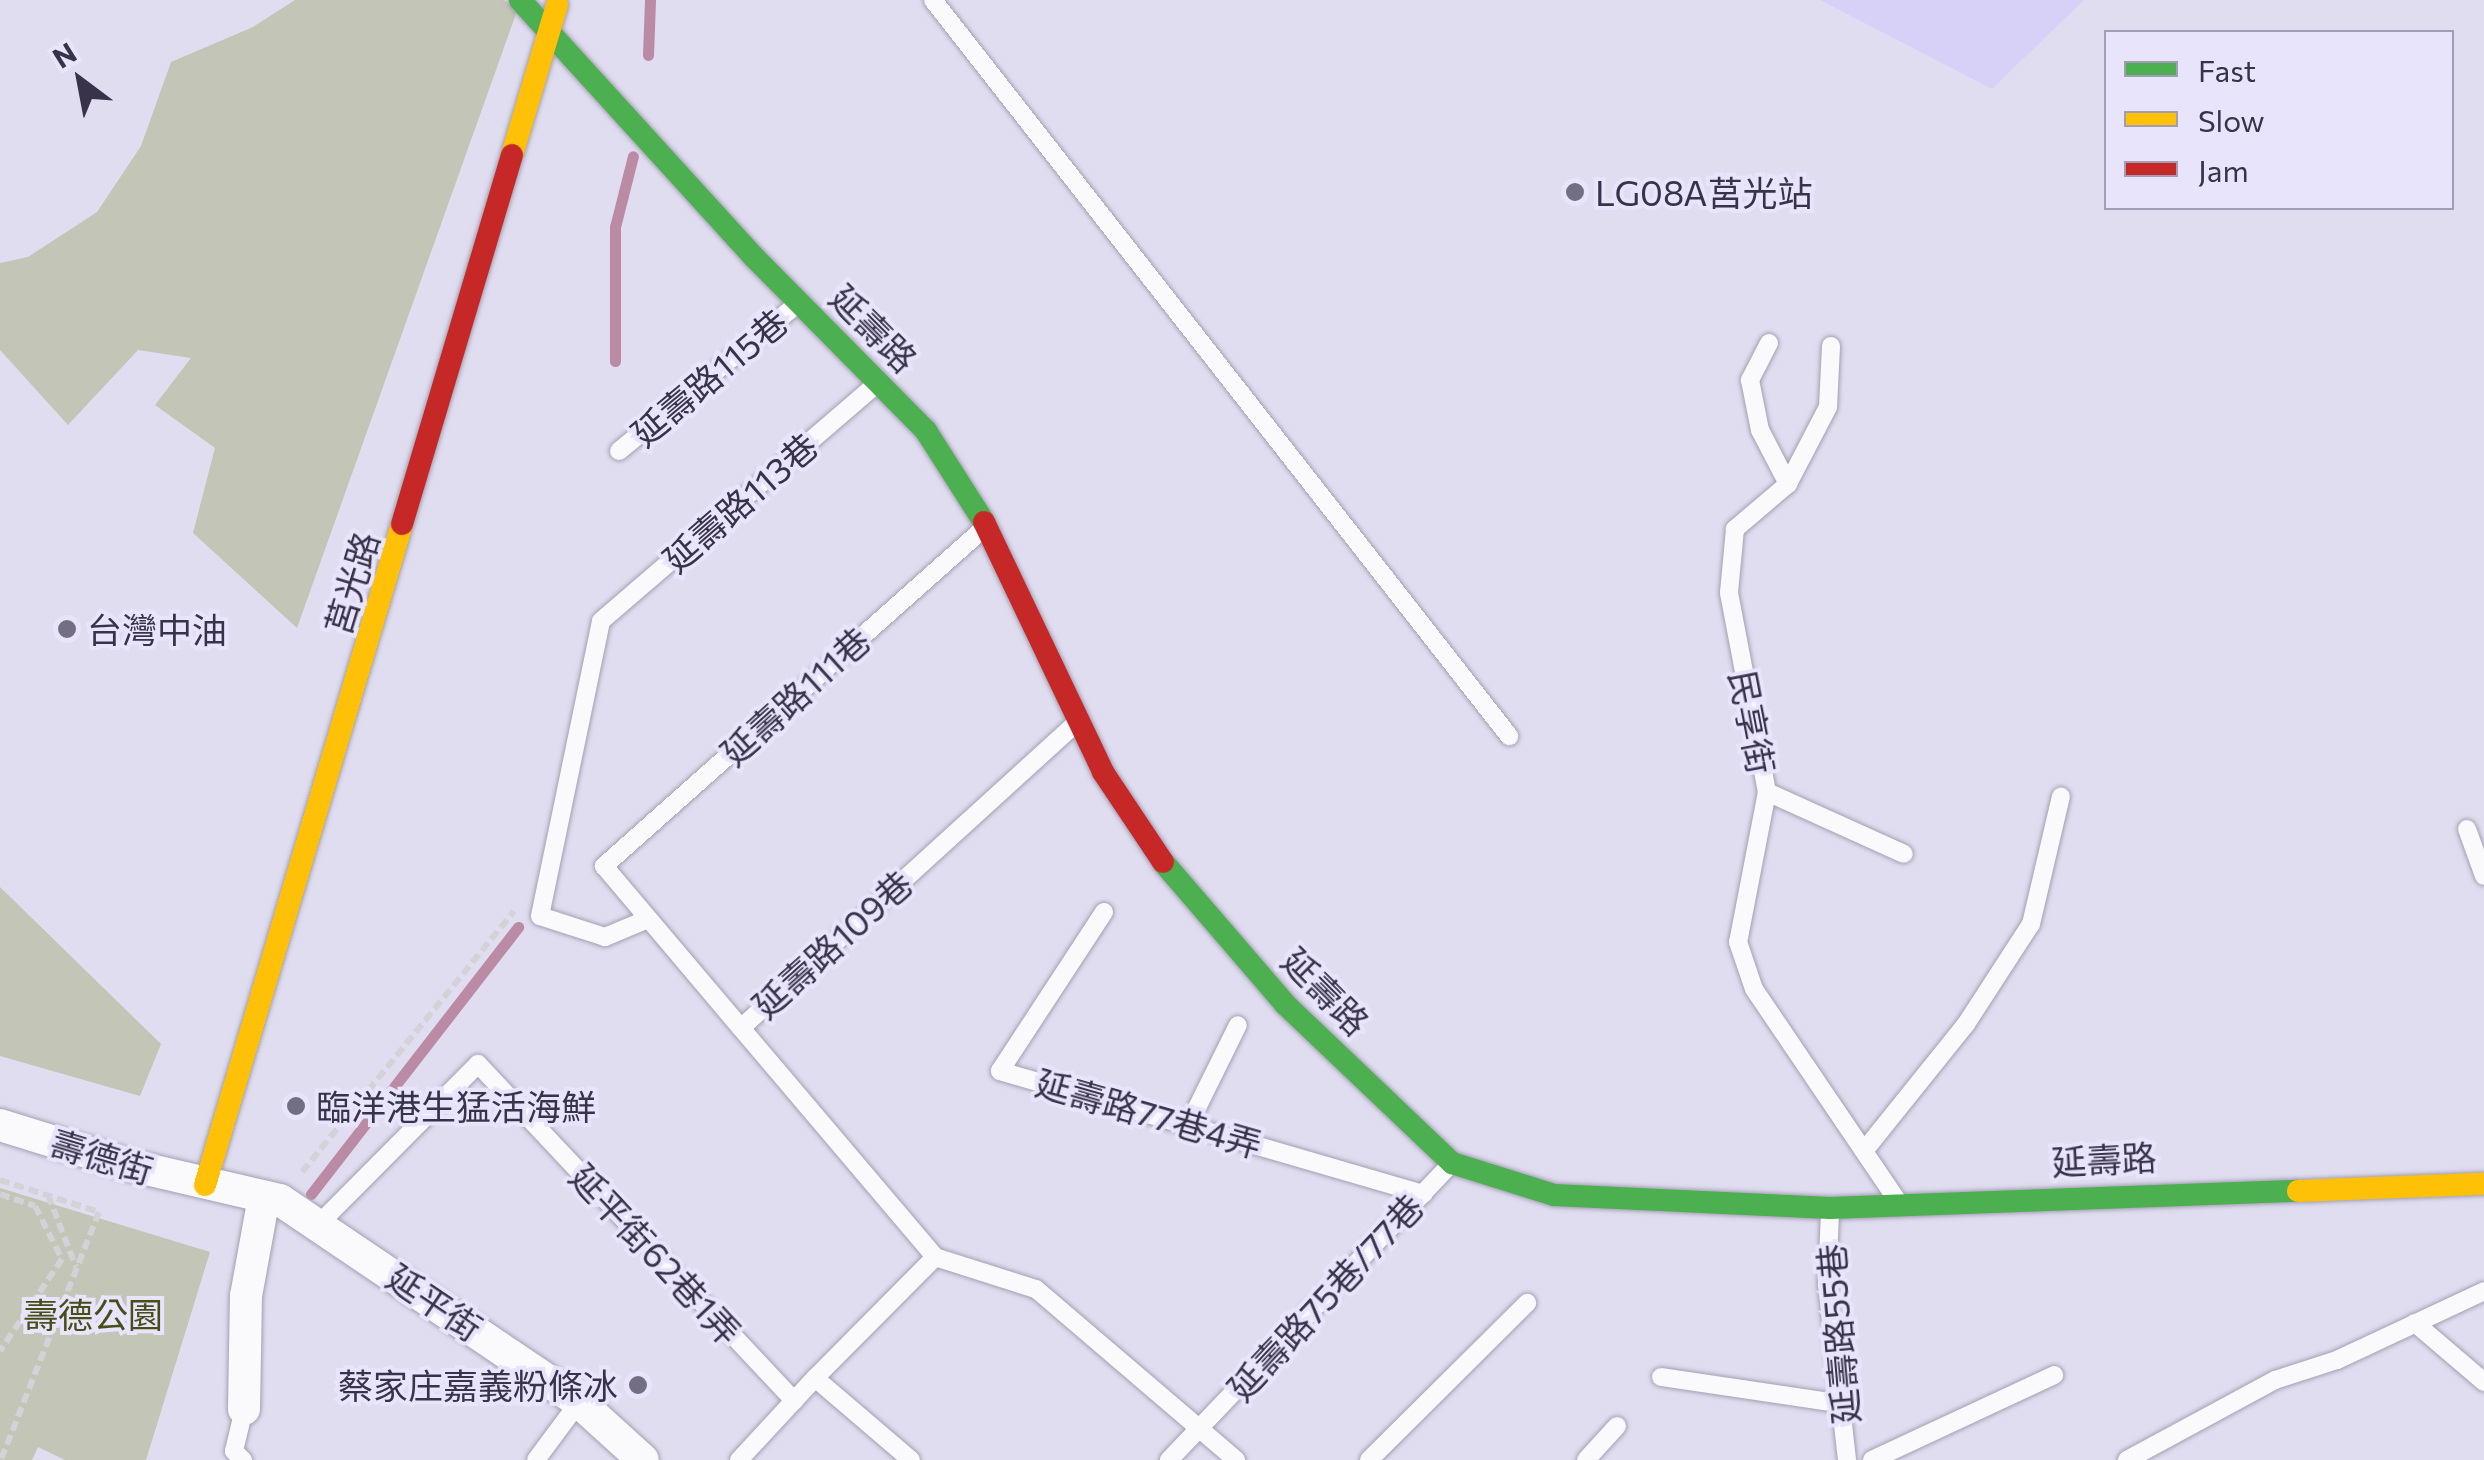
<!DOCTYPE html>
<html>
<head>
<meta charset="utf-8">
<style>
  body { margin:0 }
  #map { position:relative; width:2484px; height:1460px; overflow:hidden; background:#e0ddf0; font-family:Commissioner,"Noto Sans TC",sans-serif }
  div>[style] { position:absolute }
  .built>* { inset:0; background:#d8d1f7 }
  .green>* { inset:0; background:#c3c5b6 }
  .stream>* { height:11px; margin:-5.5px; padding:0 5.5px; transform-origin:5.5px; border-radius:5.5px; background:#bb8aa4 }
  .path>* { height:6px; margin-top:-3px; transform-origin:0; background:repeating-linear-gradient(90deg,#d2d2d7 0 10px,transparent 0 15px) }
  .roads { filter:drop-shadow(0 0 2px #a3a0b2) drop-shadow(0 0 2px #a3a0b2) }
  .lane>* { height:18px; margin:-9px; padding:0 9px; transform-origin:9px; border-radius:9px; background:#fafafd }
  .street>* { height:32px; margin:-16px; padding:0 16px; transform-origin:16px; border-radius:16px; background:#fafafd }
  .fast>* { height:22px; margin:-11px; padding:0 11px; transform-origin:11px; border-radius:11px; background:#4caf50 }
  .slow>* { height:22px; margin:-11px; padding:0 11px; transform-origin:11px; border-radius:11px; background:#ffc107 }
  .jam>* { height:22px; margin:-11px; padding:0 11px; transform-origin:11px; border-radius:11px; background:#c62828 }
  .dots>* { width:28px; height:28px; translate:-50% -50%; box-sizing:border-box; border:5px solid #e8e4fb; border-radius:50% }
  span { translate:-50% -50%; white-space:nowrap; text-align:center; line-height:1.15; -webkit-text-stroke:8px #e8e4fb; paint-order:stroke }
  .poi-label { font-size:35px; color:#38334a }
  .left { translate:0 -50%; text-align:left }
  .right { translate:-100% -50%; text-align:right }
  .street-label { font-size:35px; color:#38334a }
  .park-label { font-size:35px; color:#494d18 }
  .legend { position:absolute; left:2104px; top:30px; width:350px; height:180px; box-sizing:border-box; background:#e8e4fb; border:2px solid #a29db4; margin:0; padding:12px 18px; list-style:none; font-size:30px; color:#38334a }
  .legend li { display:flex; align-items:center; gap:20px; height:50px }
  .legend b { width:50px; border:2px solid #a29db4 }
  .north { position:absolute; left:30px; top:30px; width:100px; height:100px; -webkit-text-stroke:8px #e8e4fb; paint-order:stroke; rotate:328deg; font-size:28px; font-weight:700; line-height:40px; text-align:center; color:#38334a }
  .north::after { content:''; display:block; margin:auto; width:35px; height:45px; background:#38334a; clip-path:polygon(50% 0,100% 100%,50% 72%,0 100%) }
</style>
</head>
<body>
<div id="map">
  <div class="built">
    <div style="clip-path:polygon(1820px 0,2084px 0,1992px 89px)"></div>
  </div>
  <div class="green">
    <div style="clip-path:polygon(295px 0,504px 0,517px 11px,297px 628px,193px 533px,215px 448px,155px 405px,191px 358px,138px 350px,68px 425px,0 350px,0 263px,28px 257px,97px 212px,141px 146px,171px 62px,253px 27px)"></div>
    <div style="clip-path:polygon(0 887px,161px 1044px,140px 1096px,0 1056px)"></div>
    <div style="clip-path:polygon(0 1188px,210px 1252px,146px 1460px,65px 1460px,38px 1447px,32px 1460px,0 1460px)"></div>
  </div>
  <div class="stream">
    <div style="left:648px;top:55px;width:55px;rotate:-87.9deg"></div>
    <div style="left:615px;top:361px;width:134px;rotate:-90deg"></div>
    <div style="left:615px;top:227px;width:73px;rotate:-75.8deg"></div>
    <div style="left:311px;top:1194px;width:338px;rotate:-52.2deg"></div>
  </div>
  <div class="path">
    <div style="left:302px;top:1172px;width:336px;rotate:-50.9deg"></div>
    <div style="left:0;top:1180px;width:104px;rotate:17.9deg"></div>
    <div style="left:99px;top:1212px;width:267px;rotate:111.6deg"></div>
    <div style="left:0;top:1194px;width:37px;rotate:19deg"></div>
    <div style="left:35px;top:1206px;width:59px;rotate:63deg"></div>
    <div style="left:62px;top:1259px;width:111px;rotate:124deg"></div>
    <div style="left:48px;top:1195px;width:77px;rotate:68.7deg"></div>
  </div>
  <div class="roads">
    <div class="lane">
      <div style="left:933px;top:0;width:935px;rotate:51.95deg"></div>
      <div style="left:1769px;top:343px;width:42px;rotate:117.2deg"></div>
      <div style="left:1750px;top:380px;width:51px;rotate:78.7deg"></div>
      <div style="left:1760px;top:430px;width:61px;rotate:62.6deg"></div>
      <div style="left:1831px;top:346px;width:61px;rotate:92.8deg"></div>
      <div style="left:1828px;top:407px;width:87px;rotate:117.5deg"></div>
      <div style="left:1788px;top:484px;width:70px;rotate:139.7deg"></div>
      <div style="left:1735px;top:529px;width:64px;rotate:95.4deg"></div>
      <div style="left:1729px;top:593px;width:203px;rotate:79.2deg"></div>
      <div style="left:1767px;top:792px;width:153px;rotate:100.9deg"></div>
      <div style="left:1738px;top:942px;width:50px;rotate:71.2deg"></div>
      <div style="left:1754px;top:989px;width:254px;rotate:55.9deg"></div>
      <div style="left:619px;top:451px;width:229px;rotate:-39.5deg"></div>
      <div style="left:982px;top:530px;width:506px;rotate:138.37deg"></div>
      <div style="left:604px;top:866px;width:212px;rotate:49.8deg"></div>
      <div style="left:741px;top:1028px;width:456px;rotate:-42.3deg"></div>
      <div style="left:1767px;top:792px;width:150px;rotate:24.3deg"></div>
      <div style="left:2467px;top:829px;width:50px;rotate:70.1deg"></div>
      <div style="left:1104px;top:912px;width:190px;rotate:123.2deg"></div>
      <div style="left:1000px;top:1071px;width:441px;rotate:16.2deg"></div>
      <div style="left:648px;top:919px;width:47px;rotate:157.3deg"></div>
      <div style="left:605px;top:937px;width:68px;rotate:-162.1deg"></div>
      <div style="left:540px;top:916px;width:301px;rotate:-78.3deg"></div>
      <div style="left:601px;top:621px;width:365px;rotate:-40.7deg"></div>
      <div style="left:741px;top:1028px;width:300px;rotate:49.7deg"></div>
      <div style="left:1189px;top:1124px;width:110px;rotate:-63.7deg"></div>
      <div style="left:1864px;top:1151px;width:163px;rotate:-51.2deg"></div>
      <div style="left:1966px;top:1024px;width:119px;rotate:-57deg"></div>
      <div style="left:2031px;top:924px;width:131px;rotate:-76.8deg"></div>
      <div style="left:1830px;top:1212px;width:72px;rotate:92.4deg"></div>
      <div style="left:1827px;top:1284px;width:177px;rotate:83.5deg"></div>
      <div style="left:318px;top:1225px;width:227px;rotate:-45.2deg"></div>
      <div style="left:478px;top:1064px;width:462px;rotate:46.8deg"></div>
      <div style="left:2415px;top:1323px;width:91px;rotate:40.5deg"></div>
      <div style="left:1661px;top:1377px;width:185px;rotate:8.4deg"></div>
      <div style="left:815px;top:1378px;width:170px;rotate:-45.2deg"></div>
      <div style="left:935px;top:1257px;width:106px;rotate:17.6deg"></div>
      <div style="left:1036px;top:1289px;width:263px;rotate:40.5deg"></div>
      <div style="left:243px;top:1460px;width:13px;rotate:-135deg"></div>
      <div style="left:234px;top:1451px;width:43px;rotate:-76.6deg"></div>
      <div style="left:536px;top:1460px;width:72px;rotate:-53.4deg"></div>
      <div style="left:739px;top:1460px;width:112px;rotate:-47.2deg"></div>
      <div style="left:815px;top:1378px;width:126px;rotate:40.5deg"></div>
      <div style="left:1169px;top:1460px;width:410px;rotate:-46.4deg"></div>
      <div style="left:1369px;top:1460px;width:223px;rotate:-44.8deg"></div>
      <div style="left:1586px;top:1460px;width:46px;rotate:-47.6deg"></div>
      <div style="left:1872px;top:1460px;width:201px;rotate:-25deg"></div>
      <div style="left:2127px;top:1460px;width:168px;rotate:-28.4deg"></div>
      <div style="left:2275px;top:1380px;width:65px;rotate:-17.9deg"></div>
      <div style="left:2337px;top:1360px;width:162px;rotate:-25.1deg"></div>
    </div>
    <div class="street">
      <div style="left:0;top:1125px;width:135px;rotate:17.2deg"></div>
      <div style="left:129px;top:1165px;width:155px;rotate:13.1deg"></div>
      <div style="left:280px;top:1200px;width:361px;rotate:34deg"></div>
      <div style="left:579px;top:1402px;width:86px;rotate:42.2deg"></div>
      <div style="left:244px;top:1409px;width:113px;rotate:-89deg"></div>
      <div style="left:246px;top:1296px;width:101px;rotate:-79.7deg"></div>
    </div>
    <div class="fast">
      <div style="left:520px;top:0;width:348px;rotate:47.7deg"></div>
      <div style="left:754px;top:257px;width:245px;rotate:45.3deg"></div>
      <div style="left:926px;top:431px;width:108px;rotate:57.5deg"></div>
      <div style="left:1163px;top:862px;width:187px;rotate:49.3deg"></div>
      <div style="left:1285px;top:1004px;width:231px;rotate:43.6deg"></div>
      <div style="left:1452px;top:1163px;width:107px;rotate:17.4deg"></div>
      <div style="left:1554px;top:1195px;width:276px;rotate:2.7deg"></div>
      <div style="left:1830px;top:1208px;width:468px;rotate:-2.1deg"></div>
    </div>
    <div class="slow">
      <div style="left:512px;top:155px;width:157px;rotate:-73.3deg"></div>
      <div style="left:205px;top:1185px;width:690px;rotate:-73.4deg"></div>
      <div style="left:2298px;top:1191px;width:186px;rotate:-2.2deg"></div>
    </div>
    <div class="jam">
      <div style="left:984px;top:522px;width:277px;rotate:64.5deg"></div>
      <div style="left:1103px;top:772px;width:108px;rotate:56.3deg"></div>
      <div style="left:402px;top:524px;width:385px;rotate:-73.4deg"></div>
    </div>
  </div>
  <div class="dots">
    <div style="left:1575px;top:192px;background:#736e84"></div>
    <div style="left:67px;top:629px;background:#736e84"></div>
    <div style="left:296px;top:1106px;background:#736e84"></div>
    <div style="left:638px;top:1385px;background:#736e84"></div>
  </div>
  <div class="poi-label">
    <span class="left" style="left:1595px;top:192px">LG08A莒光站</span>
    <span class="left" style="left:87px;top:629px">台灣中油</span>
    <span class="left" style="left:316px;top:1106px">臨洋港生猛活海鮮</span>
    <span class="right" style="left:618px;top:1385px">蔡家庄嘉義粉條冰</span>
  </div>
  <div class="street-label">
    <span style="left:874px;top:328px;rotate:45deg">延壽路</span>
    <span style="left:709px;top:377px;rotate:-40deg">延壽路115巷</span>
    <span style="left:740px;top:502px;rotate:-41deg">延壽路113巷</span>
    <span style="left:351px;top:583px;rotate:-73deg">莒光路</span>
    <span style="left:795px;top:696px;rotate:-42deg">延壽路111巷</span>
    <span style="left:1753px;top:722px;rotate:79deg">民享街</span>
    <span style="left:832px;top:944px;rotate:-42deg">延壽路109巷</span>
    <span style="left:1326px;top:991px;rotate:45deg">延壽路</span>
    <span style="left:1149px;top:1113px;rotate:16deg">延壽路77巷4弄</span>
    <span style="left:102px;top:1156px;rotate:17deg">壽德街</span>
    <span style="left:2104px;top:1159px;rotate:-3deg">延壽路</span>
    <span style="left:656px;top:1254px;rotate:47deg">延平街62巷1弄</span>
    <span style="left:1325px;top:1297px;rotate:-47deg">延壽路75巷/77巷</span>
    <span style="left:435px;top:1302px;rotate:34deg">延平街</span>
    <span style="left:1838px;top:1334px;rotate:-95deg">延壽路55巷</span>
  </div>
  <div class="park-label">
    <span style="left:93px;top:1314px">壽德公園</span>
  </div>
  <ul class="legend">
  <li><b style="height:12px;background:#4caf50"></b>Fast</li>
  <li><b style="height:12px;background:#ffc107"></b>Slow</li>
  <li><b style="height:12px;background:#c62828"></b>Jam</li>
  </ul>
  <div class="north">N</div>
</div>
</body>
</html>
